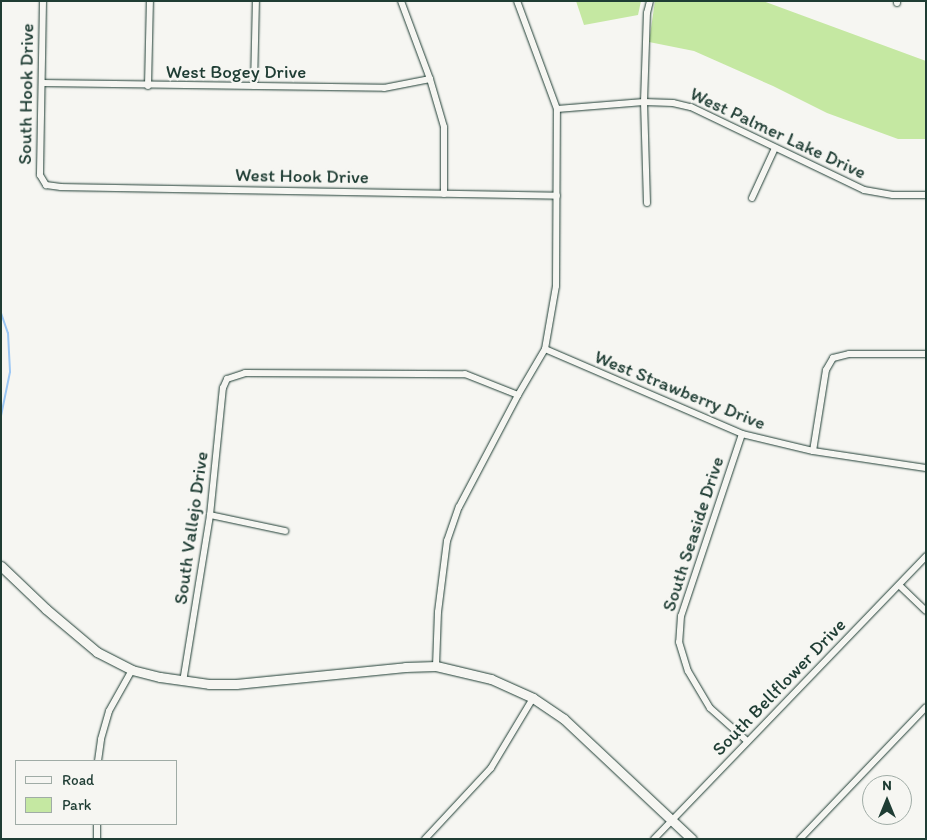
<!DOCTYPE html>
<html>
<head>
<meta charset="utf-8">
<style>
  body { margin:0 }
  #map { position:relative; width:927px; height:840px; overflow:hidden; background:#f6f6f2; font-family:Itim,sans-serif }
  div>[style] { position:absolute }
  .green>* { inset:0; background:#c5e8a2 }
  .stream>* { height:2px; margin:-1px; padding:0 1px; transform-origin:1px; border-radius:1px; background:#9bc7f5 }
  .roads { filter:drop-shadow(0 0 1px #1f3d34) drop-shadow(0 0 1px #1f3d34) }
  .street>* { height:6px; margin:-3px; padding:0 3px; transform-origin:3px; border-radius:3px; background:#f6f6f2 }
  .secondary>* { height:9px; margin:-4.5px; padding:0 4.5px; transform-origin:4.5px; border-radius:4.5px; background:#f6f6f2 }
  span { translate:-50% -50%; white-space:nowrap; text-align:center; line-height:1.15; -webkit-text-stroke:4.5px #f6f6f2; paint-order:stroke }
  .street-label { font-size:19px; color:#1f3d34 }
  .frame { position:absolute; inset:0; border:2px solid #1f3d34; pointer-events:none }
  .legend { position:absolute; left:15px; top:760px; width:162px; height:65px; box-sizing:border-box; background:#f6f6f2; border:1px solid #a0aca6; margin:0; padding:6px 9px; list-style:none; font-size:15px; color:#1f3d34 }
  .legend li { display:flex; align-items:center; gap:10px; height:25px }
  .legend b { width:25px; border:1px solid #a0aca6 }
  .north { position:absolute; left:862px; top:775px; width:50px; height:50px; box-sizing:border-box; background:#f6f6f2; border:1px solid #a0aca6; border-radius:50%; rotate:0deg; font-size:14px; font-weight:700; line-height:20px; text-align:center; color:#1f3d34 }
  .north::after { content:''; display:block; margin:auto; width:18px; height:22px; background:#1f3d34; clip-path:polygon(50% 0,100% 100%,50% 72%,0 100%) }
</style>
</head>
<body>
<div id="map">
  <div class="green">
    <div style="clip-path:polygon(576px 1px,641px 1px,638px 15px,584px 25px)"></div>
    <div style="clip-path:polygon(655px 1px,763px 1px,926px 61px,926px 139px,898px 139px,827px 113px,773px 86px,694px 51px,649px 42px)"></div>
  </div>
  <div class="stream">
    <div style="left:1px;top:313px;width:21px;rotate:71deg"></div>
    <div style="left:8px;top:333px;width:39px;rotate:87deg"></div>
    <div style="left:10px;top:372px;width:45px;rotate:101.6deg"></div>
  </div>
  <div class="roads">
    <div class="street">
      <div style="left:43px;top:1px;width:174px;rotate:91deg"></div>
      <div style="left:40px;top:175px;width:12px;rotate:59deg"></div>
      <div style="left:46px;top:185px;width:15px;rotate:8deg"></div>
      <div style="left:61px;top:187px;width:496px;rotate:1deg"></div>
      <div style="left:401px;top:1px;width:83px;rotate:69.6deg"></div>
      <div style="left:430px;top:79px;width:50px;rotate:73.7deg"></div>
      <div style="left:444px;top:127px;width:67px;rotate:90deg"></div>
      <div style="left:897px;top:1px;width:2px;rotate:90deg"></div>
      <div style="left:42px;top:83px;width:342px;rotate:0.8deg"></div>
      <div style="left:384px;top:88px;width:47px;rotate:-11.1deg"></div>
      <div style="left:148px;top:86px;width:85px;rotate:-88.7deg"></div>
      <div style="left:254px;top:86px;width:85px;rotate:-88.7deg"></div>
      <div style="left:557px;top:109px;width:87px;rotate:-4.6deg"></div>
      <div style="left:644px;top:102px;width:29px;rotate:2deg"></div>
      <div style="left:673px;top:103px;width:18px;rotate:13deg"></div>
      <div style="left:691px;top:107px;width:192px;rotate:25.6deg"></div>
      <div style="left:864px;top:190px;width:29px;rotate:10deg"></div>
      <div style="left:893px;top:195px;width:33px"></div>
      <div style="left:752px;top:198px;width:55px;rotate:-65.3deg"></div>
      <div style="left:647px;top:203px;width:101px;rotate:-91.7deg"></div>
      <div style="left:644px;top:102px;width:89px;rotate:-88.1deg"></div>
      <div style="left:647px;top:13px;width:12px;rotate:-76deg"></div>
      <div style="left:545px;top:349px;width:215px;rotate:23.3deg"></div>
      <div style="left:742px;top:434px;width:73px;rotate:13.5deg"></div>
      <div style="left:813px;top:451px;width:114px;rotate:8.6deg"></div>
      <div style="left:742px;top:434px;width:192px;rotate:108.5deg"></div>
      <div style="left:681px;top:616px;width:26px;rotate:94deg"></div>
      <div style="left:679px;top:642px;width:30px;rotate:73deg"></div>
      <div style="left:688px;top:671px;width:43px;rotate:59.3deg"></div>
      <div style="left:710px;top:708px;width:50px;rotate:41.7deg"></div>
      <div style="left:813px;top:451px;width:82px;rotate:-80.9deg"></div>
      <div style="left:826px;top:370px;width:14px;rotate:-60deg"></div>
      <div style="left:833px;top:358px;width:16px;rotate:-14deg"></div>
      <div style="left:849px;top:354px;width:77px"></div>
      <div style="left:210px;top:515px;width:77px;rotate:12deg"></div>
      <div style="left:899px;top:585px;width:37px;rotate:44deg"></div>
      <div style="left:436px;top:666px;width:54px;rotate:-87.9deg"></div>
      <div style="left:438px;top:612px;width:72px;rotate:-82.8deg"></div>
      <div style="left:447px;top:541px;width:36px;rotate:-71deg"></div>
      <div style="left:459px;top:507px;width:127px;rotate:-62.2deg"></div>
      <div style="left:518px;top:395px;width:53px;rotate:-59.6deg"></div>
      <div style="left:545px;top:349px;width:64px;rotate:-80.1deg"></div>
      <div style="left:556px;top:286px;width:177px;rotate:-89.7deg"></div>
      <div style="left:557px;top:109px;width:115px;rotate:-110.3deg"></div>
      <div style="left:183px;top:682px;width:169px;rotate:-80.8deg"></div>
      <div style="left:210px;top:515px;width:128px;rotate:-84.2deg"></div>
      <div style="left:223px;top:388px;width:10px;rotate:-66deg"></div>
      <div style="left:227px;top:379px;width:19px;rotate:-18deg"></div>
      <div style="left:245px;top:373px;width:220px;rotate:0.3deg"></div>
      <div style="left:465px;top:374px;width:57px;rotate:21.6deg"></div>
      <div style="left:98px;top:761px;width:22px;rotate:-82deg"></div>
      <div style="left:101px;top:739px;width:29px;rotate:-74deg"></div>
      <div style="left:109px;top:711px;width:47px;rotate:-60.7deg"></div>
      <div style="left:97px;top:824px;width:15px;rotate:90deg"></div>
      <div style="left:425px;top:839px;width:97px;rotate:-47.1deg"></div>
      <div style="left:491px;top:768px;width:82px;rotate:-59deg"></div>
      <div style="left:654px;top:839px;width:393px;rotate:-46.1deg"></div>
      <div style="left:800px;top:839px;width:182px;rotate:-46.3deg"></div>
    </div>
    <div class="secondary">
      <div style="left:1px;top:566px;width:62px;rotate:43.7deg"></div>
      <div style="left:46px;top:609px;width:67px;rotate:40.1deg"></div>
      <div style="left:97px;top:652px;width:39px;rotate:27deg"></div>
      <div style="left:132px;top:670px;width:29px;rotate:14deg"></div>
      <div style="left:160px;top:677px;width:49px;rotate:8.1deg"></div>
      <div style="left:209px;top:684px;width:27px"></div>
      <div style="left:236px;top:684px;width:170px;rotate:-5.7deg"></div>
      <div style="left:405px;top:667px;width:31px;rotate:-2deg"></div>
      <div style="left:436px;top:666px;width:57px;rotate:13.3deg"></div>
      <div style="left:491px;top:679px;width:46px;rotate:24.3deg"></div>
      <div style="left:533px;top:698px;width:37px;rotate:34deg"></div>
      <div style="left:564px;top:719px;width:175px;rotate:43.2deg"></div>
    </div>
  </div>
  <div class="street-label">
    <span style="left:236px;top:72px">West Bogey Drive</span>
    <span style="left:26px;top:94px;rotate:-89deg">South Hook Drive</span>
    <span style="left:778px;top:133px;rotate:25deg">West Palmer Lake Drive</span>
    <span style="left:302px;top:176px;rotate:1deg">West Hook Drive</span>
    <span style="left:680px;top:390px;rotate:22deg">West Strawberry Drive</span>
    <span style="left:191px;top:528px;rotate:-82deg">South Vallejo Drive</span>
    <span style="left:693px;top:534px;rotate:-72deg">South Seaside Drive</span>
    <span style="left:779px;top:687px;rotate:-46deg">South Bellflower Drive</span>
  </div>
  <div class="frame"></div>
  <ul class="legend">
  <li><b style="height:6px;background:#f6f6f2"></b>Road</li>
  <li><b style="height:14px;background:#c5e8a2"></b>Park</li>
  </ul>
  <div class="north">N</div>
</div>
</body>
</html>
